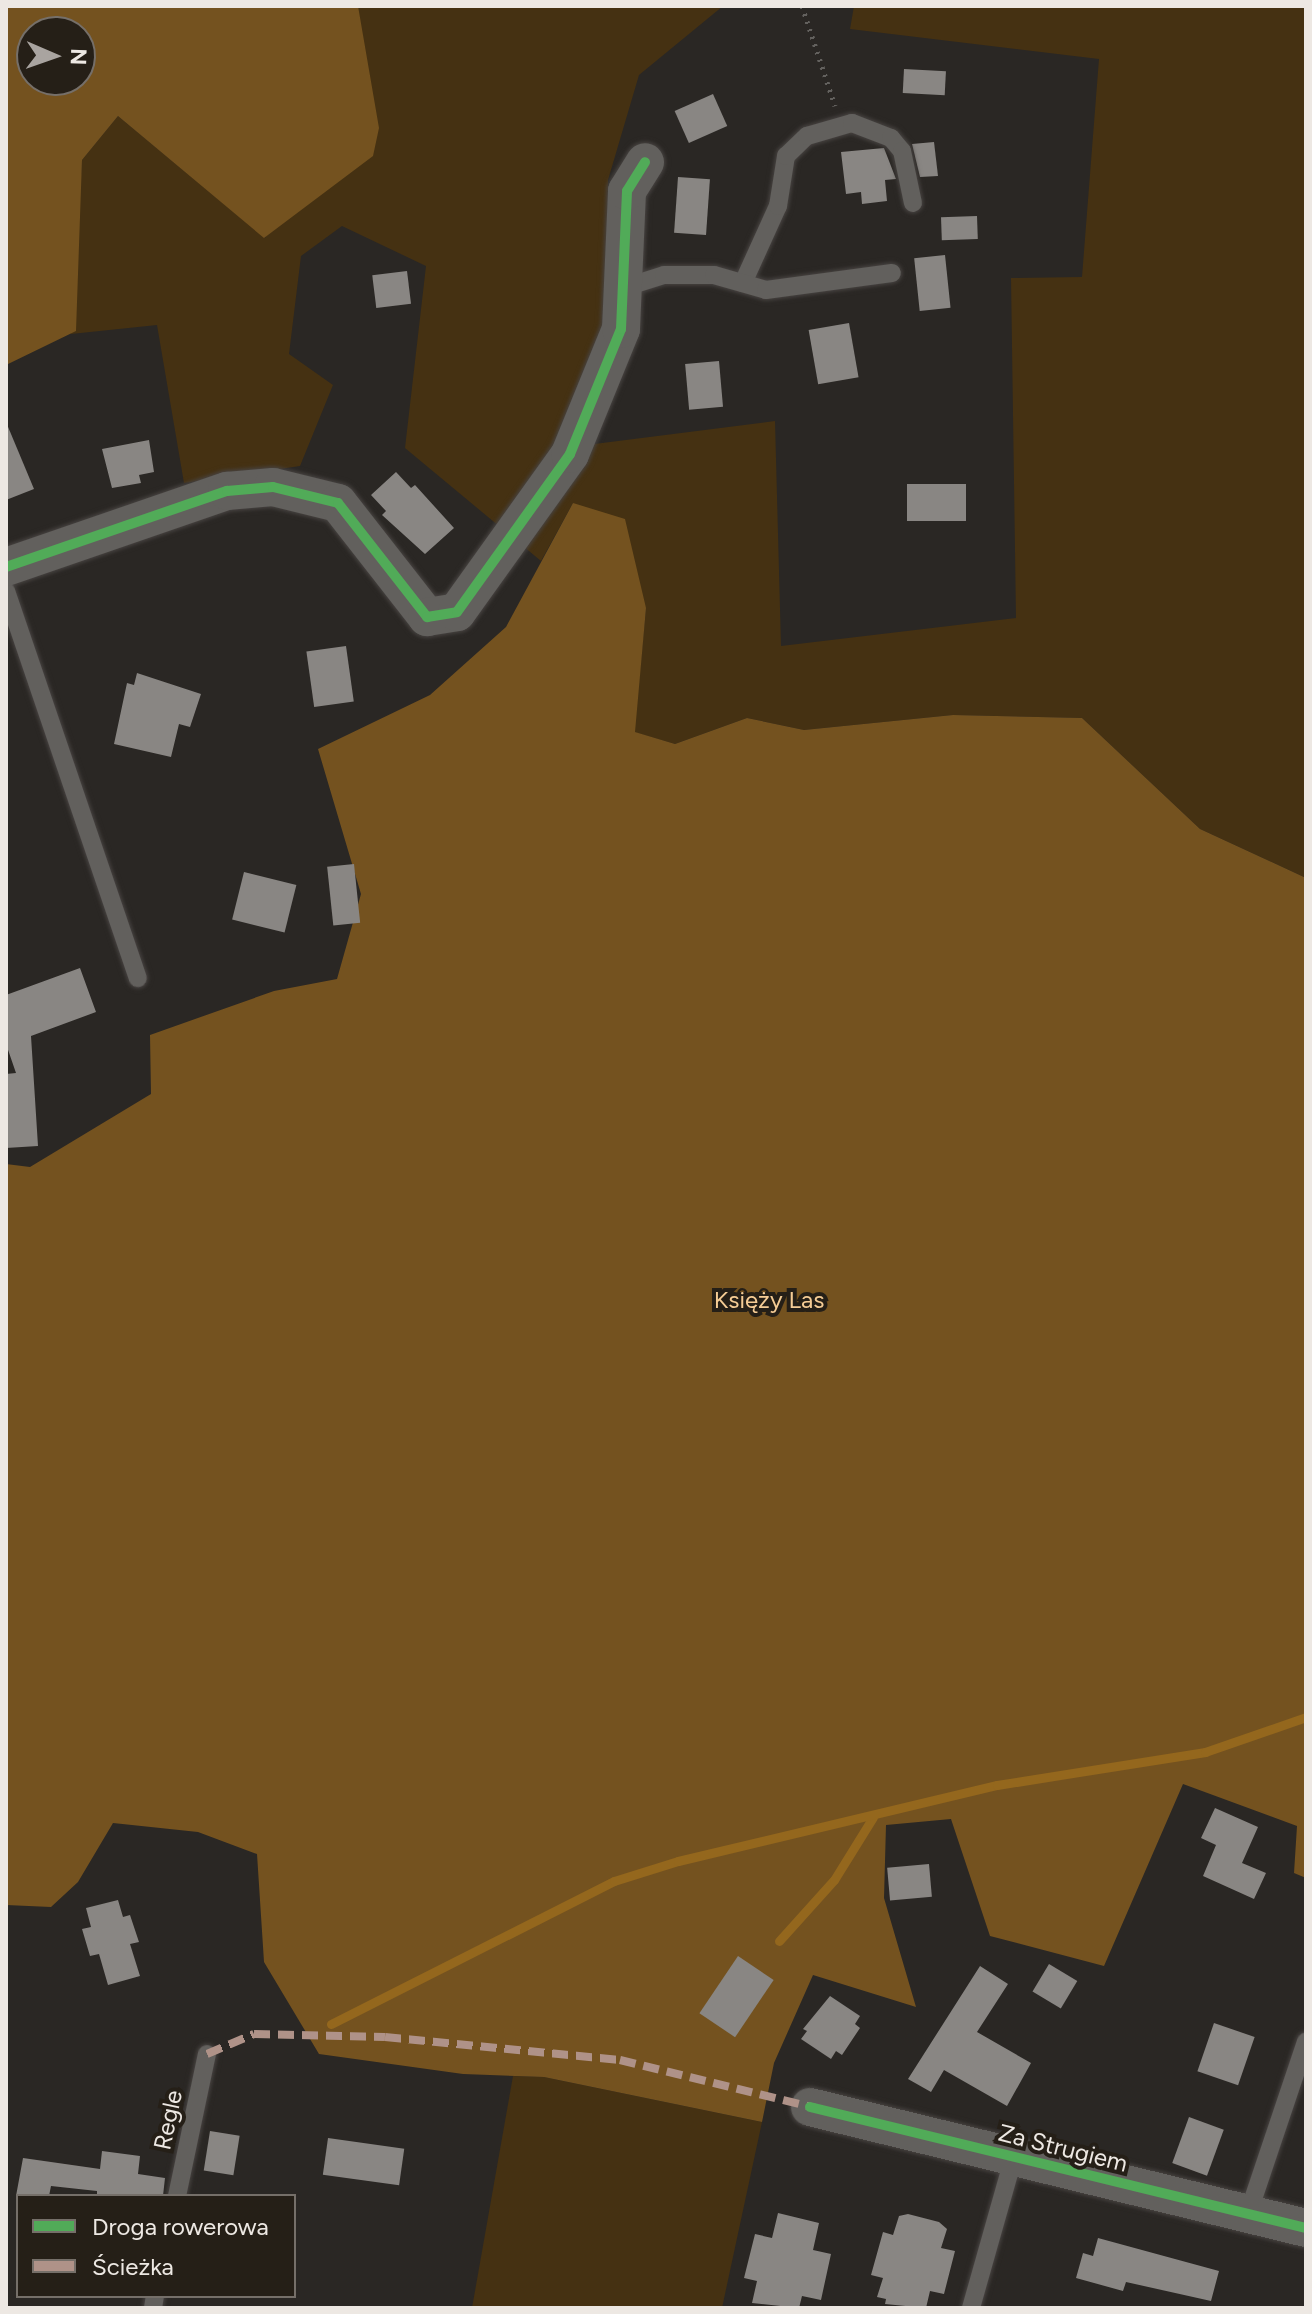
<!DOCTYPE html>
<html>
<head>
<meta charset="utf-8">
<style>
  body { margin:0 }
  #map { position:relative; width:1312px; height:2314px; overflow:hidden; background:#2a2724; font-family:Figtree,sans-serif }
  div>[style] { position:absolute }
  .green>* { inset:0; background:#453112 }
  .forest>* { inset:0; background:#74521f }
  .stream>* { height:9px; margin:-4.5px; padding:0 4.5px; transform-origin:4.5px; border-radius:4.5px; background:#94671d }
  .building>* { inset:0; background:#898683; transform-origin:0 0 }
  .path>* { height:5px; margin-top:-2.5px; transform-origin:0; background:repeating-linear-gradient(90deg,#63615e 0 2px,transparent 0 8px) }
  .roads { filter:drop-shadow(0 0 2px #474341) drop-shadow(0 0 2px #474341) }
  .lane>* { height:18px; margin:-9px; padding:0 9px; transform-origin:9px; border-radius:9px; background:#62605d }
  .street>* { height:38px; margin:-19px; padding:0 19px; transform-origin:19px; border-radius:19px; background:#62605d }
  .quiet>* { height:8px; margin-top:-4px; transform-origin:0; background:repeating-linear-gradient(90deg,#af9288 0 16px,transparent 0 24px) }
  .cycleway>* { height:10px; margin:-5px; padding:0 5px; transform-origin:5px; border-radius:5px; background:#51ab58 }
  span { translate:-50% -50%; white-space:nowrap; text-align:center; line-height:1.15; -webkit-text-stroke:8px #251f17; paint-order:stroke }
  .park-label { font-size:24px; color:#f5cc95 }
  .street-label { font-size:24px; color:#ede8e3 }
  .frame { position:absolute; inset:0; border:8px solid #ede8e3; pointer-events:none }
  .legend { position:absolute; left:16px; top:2194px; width:280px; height:104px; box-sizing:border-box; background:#251f17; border:2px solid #756f69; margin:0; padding:10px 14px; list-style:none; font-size:24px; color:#ede8e3 }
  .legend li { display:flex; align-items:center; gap:16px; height:40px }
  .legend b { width:40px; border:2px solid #756f69 }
  .north { position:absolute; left:16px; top:16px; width:80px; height:80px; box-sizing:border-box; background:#251f17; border:2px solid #756f69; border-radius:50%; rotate:92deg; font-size:22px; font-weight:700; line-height:32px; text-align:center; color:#ede8e3 }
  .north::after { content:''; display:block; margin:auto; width:28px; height:36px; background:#a9a4a0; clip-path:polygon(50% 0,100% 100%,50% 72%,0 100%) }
</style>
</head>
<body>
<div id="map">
  <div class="green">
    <div style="clip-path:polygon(358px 6px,723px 6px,639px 75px,608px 180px,607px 321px,555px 449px,775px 421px,781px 646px,1016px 618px,1011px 278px,1082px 277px,1099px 59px,850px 29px,854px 6px,1306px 6px,1306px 878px,1200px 829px,1082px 718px,953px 715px,804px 730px,747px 718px,675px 744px,634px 732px,646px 608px,573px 503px,541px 561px,405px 448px,426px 266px,342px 226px,301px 256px,289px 354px,333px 385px,300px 466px,184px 483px,157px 325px,71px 334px,82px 160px,118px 116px,265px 238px)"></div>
    <div style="clip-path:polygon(513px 2076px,544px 2077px,762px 2122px,722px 2308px,472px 2308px)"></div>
  </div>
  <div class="forest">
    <div style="clip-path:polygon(evenodd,6px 6px,358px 6px,379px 128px,373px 156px,264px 238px,118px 116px,82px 160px,76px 331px,6px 365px,6px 6px,32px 32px,80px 32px,80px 80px,32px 80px,32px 32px)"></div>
    <div style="clip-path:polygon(573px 503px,625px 519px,646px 608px,635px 732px,675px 744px,747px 718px,804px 730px,953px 715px,1082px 718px,1200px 829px,1306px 878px,1306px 1878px,1294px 1873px,1297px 1826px,1183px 1784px,1104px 1966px,990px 1936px,951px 1819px,886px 1825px,884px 1898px,916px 2007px,813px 1975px,774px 2063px,762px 2122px,544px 2077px,463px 2074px,319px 2054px,264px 1962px,257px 1854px,198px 1832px,113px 1823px,78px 1882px,51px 1907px,6px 1905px,6px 1164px,30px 1167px,151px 1094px,150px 1035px,274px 991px,337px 979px,361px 894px,318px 749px,430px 695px,506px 627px)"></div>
  </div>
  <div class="stream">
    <div style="left:779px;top:1941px;width:82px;rotate:-48deg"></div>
    <div style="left:834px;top:1880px;width:74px;rotate:-58.2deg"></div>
    <div style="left:331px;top:2024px;width:317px;rotate:-26.8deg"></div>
    <div style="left:614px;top:1881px;width:67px;rotate:-17.4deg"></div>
    <div style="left:678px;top:1861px;width:328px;rotate:-13.4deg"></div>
    <div style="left:997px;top:1785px;width:211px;rotate:-9deg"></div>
    <div style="left:1205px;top:1752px;width:107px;rotate:-19.1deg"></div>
  </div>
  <div class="building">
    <div style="left:904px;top:69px;width:42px;height:24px;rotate:3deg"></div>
    <div style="left:713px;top:94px;width:35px;height:42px;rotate:66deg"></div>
    <div style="clip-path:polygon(934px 142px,938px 176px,920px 177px,912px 144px)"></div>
    <div style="clip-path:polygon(884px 148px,896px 179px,885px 180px,887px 201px,862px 204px,861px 192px,846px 194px,841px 152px)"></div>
    <div style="left:678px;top:177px;width:32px;height:56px;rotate:4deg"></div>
    <div style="left:977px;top:216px;width:23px;height:36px;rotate:88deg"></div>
    <div style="left:945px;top:255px;width:53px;height:31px;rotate:84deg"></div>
    <div style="left:407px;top:271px;width:33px;height:35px;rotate:83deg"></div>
    <div style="left:849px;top:323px;width:55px;height:41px;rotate:80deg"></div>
    <div style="left:719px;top:361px;width:46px;height:34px;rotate:85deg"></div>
    <div style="clip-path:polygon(6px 422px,34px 489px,6px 500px)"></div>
    <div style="clip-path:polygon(149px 440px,154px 472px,139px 475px,141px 483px,112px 488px,102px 449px)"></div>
    <div style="clip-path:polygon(396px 472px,411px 488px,415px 485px,454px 528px,425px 554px,382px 515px,386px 511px,371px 495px)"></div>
    <div style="left:966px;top:484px;width:37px;height:59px;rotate:90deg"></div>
    <div style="left:346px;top:646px;width:56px;height:40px;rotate:82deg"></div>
    <div style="clip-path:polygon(137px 673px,201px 694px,190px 727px,179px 724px,171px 757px,114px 744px,127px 683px,134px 685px)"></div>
    <div style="left:354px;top:864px;width:59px;height:27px;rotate:84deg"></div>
    <div style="left:244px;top:872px;width:54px;height:49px;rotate:14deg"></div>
    <div style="clip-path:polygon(80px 968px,96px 1012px,31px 1036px,38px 1146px,6px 1148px,6px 1074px,16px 1073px,6px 1044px,6px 995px)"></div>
    <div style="clip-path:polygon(1215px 1808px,1258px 1827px,1242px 1863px,1266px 1873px,1254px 1899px,1203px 1876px,1216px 1845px,1201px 1838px)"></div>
    <div style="left:929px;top:1864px;width:33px;height:42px;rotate:85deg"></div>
    <div style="clip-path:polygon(118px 1900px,123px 1917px,130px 1915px,139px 1942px,130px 1944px,140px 1976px,108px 1985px,99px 1954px,90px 1956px,82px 1929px,91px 1927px,86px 1908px)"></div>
    <div style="left:738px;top:1956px;width:43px;height:69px;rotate:34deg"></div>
    <div style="left:1049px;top:1964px;width:33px;height:32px;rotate:31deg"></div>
    <div style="clip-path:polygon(980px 1966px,1008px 1984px,977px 2032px,1031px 2063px,1007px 2106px,944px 2070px,931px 2092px,908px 2079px)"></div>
    <div style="clip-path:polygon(830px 1996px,860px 2016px,855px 2024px,860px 2028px,842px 2055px,836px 2051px,831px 2059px,801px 2039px,807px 2031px,803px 2029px)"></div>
    <div style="left:1214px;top:2023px;width:43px;height:51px;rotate:19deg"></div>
    <div style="left:1189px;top:2117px;width:37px;height:49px;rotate:20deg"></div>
    <div style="left:210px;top:2131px;width:30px;height:40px;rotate:9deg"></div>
    <div style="left:328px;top:2138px;width:77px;height:37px;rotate:8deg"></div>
    <div style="clip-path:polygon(102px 2151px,140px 2156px,138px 2174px,165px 2178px,163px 2196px,97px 2196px,97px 2191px,51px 2186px,49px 2196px,16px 2196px,23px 2158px,100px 2169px)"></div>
    <div style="clip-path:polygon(778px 2213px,819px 2223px,813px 2250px,831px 2254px,821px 2300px,802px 2296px,799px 2308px,752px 2303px,757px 2281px,744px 2278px,755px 2234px,772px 2238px)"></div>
    <div style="clip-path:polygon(908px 2214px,939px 2222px,947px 2229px,941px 2248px,955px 2251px,944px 2294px,930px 2291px,926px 2308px,885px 2304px,886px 2299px,877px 2297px,883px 2278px,871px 2275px,883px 2232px,893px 2235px,899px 2216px)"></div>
    <div style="clip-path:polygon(1098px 2238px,1219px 2271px,1211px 2301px,1126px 2282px,1123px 2291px,1076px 2278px,1083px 2253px,1093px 2256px)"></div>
  </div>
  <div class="path">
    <div style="left:802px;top:6px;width:105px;rotate:71.7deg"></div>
  </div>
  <div class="roads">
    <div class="lane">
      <div style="left:743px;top:283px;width:85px;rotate:-65.6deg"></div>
      <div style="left:778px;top:206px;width:51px;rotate:-80.9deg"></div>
      <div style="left:786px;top:156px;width:29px;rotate:-44deg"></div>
      <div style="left:807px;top:136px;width:47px;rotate:-16.1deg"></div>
      <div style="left:852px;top:123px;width:42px;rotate:21deg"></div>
      <div style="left:891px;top:138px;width:17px;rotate:50deg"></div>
      <div style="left:902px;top:151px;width:53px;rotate:78.1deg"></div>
      <div style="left:623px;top:288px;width:43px;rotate:-17.6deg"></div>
      <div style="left:664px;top:275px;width:50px"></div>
      <div style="left:714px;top:275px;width:54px;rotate:16.1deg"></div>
      <div style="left:766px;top:290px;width:127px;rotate:-7.7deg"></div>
      <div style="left:6px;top:591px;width:409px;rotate:71.2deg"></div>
      <div style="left:177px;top:2196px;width:145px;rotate:-78.1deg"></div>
      <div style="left:1248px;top:2214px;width:182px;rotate:-71.4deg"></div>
      <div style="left:153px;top:2308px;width:12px;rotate:-81deg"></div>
      <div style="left:971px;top:2308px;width:158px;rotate:-74.2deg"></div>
    </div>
    <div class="street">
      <div style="left:6px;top:567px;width:234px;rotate:-19deg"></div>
      <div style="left:227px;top:491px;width:46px;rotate:-5deg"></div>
      <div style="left:273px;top:487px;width:67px;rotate:13.8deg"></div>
      <div style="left:338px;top:503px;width:145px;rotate:52deg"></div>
      <div style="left:427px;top:617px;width:30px;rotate:-9deg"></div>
      <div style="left:457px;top:612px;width:194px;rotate:-54.4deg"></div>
      <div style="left:570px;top:454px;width:135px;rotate:-67.8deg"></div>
      <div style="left:621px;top:329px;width:138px;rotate:-87.5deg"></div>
      <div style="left:627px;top:191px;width:34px;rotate:-58deg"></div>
      <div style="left:810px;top:2107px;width:511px;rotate:13.71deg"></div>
    </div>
  </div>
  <div class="quiet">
    <div style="left:207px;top:2054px;width:51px;rotate:-23.1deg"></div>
    <div style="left:254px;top:2034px;width:131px;rotate:1.3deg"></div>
    <div style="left:385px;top:2037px;width:236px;rotate:5.6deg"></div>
    <div style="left:620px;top:2060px;width:202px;rotate:13.8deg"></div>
  </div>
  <div class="cycleway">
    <div style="left:6px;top:567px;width:234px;rotate:-19deg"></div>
    <div style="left:227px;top:491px;width:46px;rotate:-5deg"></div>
    <div style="left:273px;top:487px;width:67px;rotate:13.8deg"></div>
    <div style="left:338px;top:503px;width:145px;rotate:52deg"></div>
    <div style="left:427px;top:617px;width:30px;rotate:-9deg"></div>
    <div style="left:457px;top:612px;width:194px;rotate:-54.4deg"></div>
    <div style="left:570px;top:454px;width:135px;rotate:-67.8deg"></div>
    <div style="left:621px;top:329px;width:138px;rotate:-87.5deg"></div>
    <div style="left:627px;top:191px;width:34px;rotate:-58deg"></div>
    <div style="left:810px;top:2107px;width:511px;rotate:13.71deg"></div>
  </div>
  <div class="park-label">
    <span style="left:769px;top:1300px">Księży Las</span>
  </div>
  <div class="street-label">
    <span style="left:168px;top:2120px;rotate:-78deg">Regle</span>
    <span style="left:1063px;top:2148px;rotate:14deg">Za Strugiem</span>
  </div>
  <div class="frame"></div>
  <ul class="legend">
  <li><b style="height:10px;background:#51ab58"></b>Droga rowerowa</li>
  <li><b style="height:10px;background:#af9288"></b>Ścieżka</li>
  </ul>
  <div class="north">N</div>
</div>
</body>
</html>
